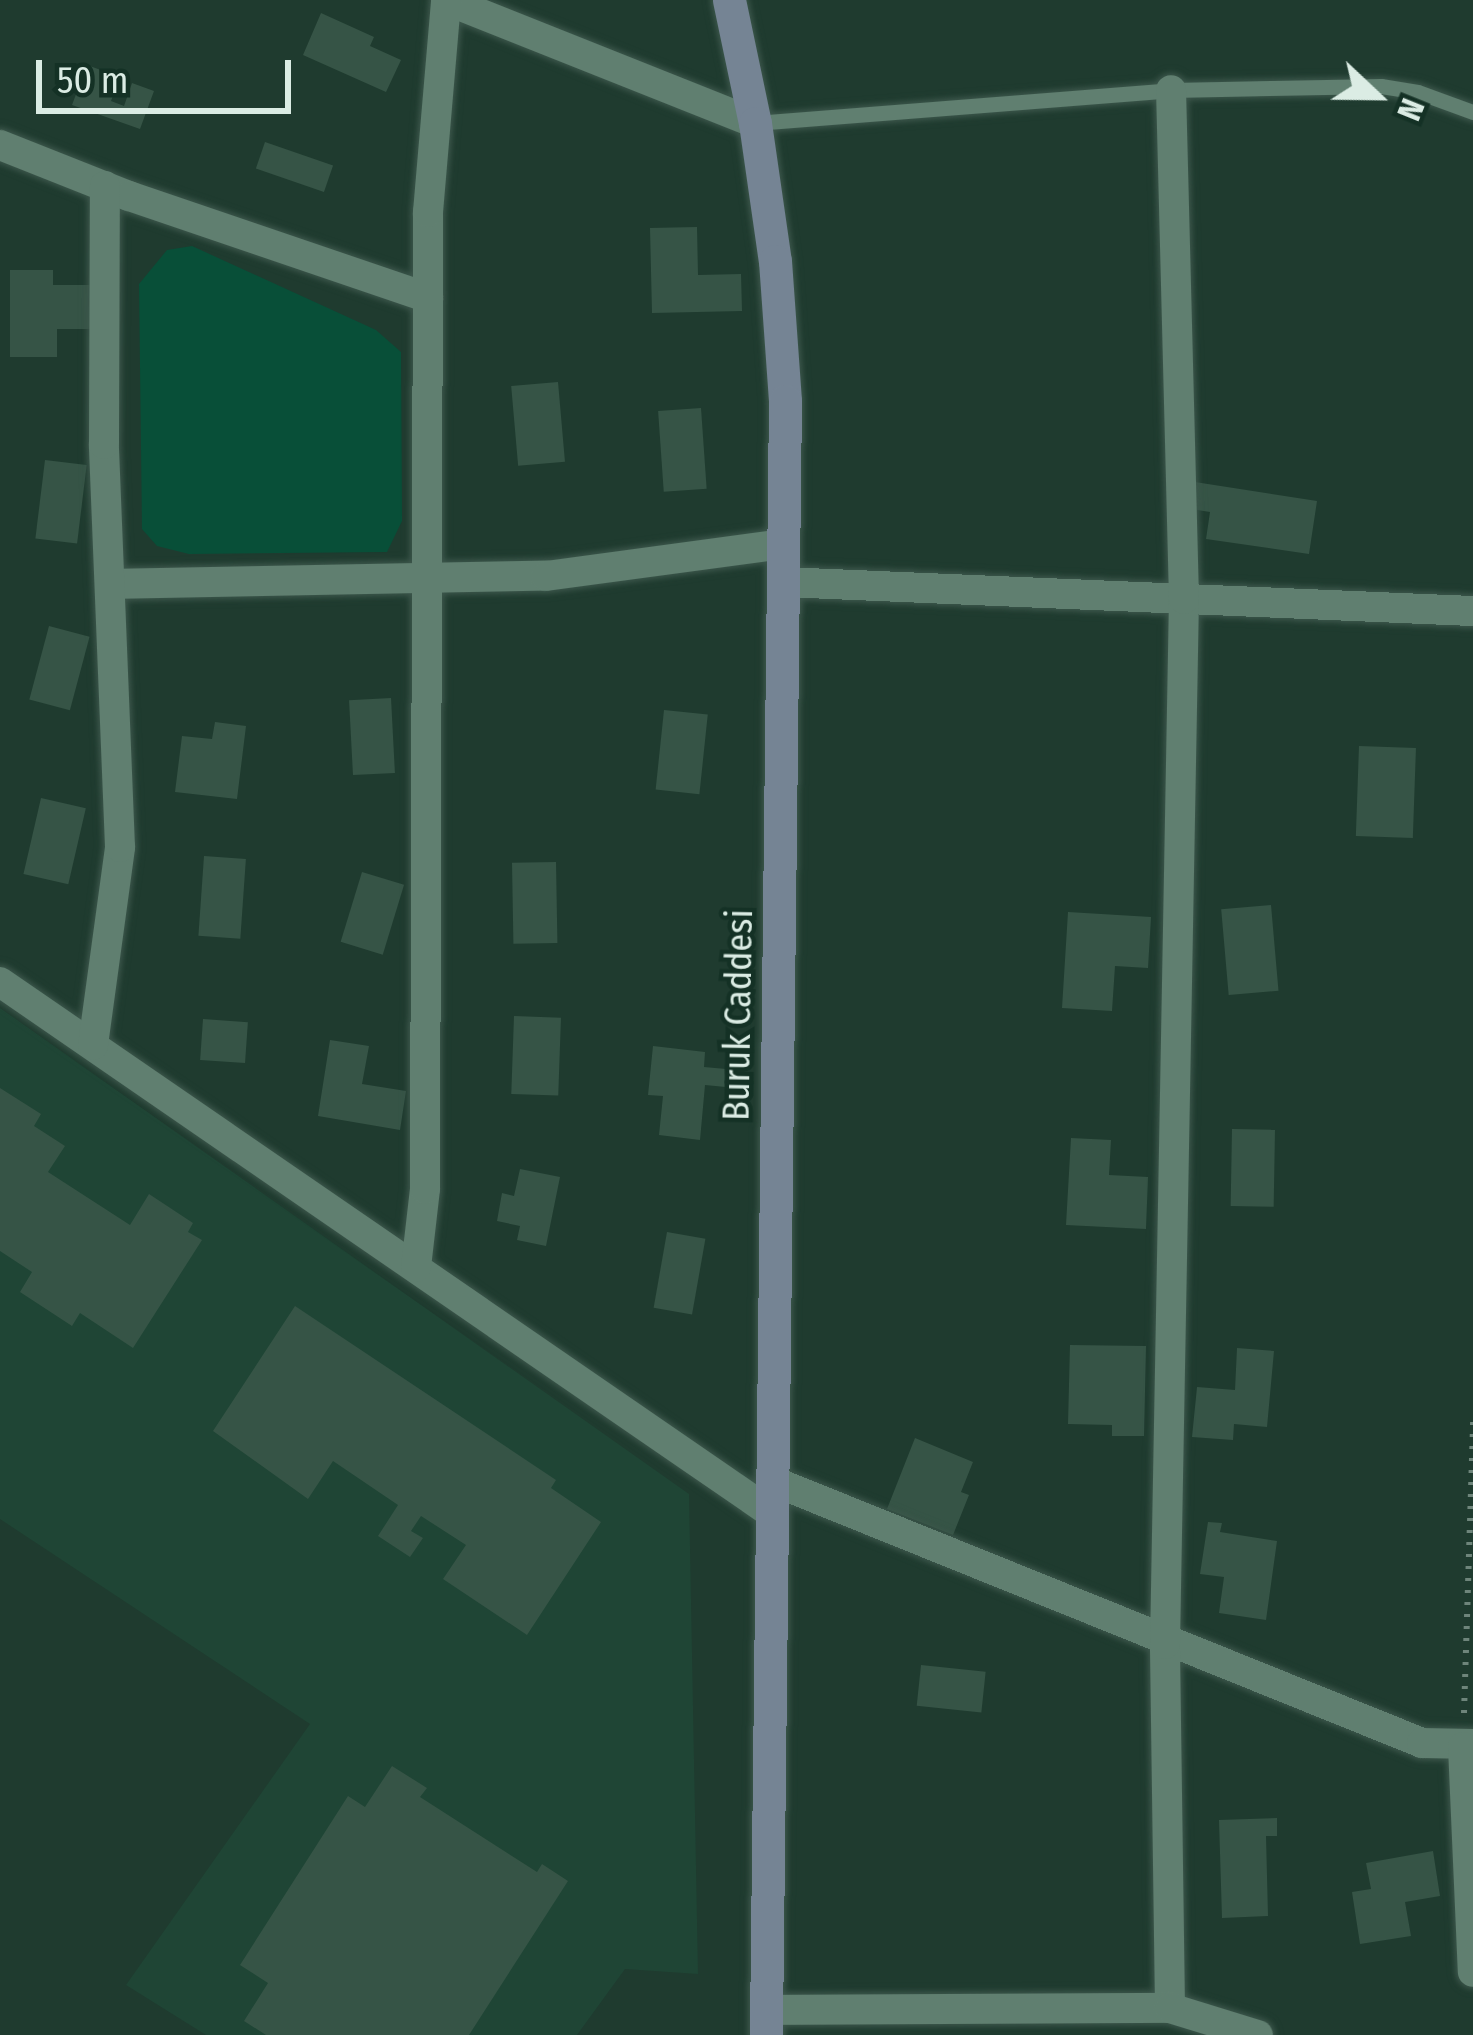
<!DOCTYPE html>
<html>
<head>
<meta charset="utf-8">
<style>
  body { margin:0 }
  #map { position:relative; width:1473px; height:2035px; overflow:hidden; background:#1f3b2f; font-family:"Fira Sans Condensed",sans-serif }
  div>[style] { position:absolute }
  .built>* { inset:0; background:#1f4535 }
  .green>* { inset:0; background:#084f38 }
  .building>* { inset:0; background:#365446; transform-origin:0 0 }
  .path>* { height:6px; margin-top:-3px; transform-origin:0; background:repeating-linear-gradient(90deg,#6e857b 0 3px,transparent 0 12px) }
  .roads { filter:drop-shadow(0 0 3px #3d574c) drop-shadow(0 0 3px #3d574c) }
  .service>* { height:15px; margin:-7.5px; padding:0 7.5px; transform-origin:7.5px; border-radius:7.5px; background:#607f70 }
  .minor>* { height:30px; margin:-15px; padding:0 15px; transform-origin:15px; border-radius:15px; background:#607f70 }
  .secondary>* { height:33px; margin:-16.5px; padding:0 16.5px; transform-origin:16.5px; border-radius:16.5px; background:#758494 }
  span { translate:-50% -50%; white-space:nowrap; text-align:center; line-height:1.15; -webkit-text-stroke:9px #143125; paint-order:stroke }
  .street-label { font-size:36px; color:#dbece4 }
  .north { position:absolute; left:1317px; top:36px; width:120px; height:120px; -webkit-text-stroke:9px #143125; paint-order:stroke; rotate:112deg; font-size:33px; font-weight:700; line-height:48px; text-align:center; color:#dbece4 }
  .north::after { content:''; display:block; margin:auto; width:42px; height:54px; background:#dbece4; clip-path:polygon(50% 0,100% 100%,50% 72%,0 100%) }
  .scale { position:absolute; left:36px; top:60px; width:255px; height:54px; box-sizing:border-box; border:6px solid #dbece4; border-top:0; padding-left:15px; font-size:36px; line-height:42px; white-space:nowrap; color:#dbece4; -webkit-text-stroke:9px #143125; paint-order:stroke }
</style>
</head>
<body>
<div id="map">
  <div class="built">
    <div style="clip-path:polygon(0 1008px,689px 1494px,698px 1974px,625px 1969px,577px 2035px,206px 2035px,126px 1985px,310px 1724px,0 1519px)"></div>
  </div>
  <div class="green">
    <div style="clip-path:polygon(192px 246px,376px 330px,401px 352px,402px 521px,387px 552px,189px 554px,157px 546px,142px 529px,139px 284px,167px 250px)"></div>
  </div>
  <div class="building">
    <div style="clip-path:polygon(321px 13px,374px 37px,370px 46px,401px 60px,386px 92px,303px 55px)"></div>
    <div style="clip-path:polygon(87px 65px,120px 77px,111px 101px,124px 106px,132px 83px,154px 91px,140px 129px,72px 105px)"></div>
    <div style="left:265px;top:142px;width:72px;height:28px;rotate:19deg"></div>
    <div style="clip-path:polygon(697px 227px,698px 275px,741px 274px,742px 311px,652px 313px,650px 228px)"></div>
    <div style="clip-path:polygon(10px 270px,53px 270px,53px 285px,97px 285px,97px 329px,57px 329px,57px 357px,10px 357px)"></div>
    <div style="left:558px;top:382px;width:80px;height:47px;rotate:85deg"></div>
    <div style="left:701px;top:408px;width:81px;height:43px;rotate:86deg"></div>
    <div style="left:45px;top:460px;width:42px;height:79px;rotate:7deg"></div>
    <div style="clip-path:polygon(1195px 482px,1317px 501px,1309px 554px,1206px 539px,1210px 512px,1191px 509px)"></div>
    <div style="left:49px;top:626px;width:42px;height:76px;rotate:15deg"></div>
    <div style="left:391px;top:698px;width:75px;height:42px;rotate:87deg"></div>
    <div style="left:664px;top:710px;width:44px;height:80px;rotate:6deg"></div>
    <div style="clip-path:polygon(215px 722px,246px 726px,237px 799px,175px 792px,182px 736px,212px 739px)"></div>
    <div style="left:1359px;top:746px;width:57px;height:90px;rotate:2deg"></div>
    <div style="left:41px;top:798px;width:46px;height:78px;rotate:13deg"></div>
    <div style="left:204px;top:856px;width:42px;height:80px;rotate:4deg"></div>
    <div style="left:556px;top:862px;width:81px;height:44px;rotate:89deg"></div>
    <div style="left:362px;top:872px;width:44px;height:73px;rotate:17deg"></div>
    <div style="left:1271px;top:905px;width:86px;height:50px;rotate:85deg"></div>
    <div style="clip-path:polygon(1068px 912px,1151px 917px,1148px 968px,1115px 966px,1112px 1011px,1062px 1008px)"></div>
    <div style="left:514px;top:1016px;width:47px;height:78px;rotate:2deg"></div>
    <div style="left:203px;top:1019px;width:45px;height:41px;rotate:4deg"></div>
    <div style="clip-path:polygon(330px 1040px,369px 1046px,362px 1084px,406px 1091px,400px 1130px,318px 1116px)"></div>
    <div style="clip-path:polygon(653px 1046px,705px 1052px,704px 1067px,737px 1070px,736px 1088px,705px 1085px,700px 1140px,659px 1135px,663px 1096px,648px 1095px)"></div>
    <div style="clip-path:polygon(0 1088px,41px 1114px,34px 1126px,65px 1146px,48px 1172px,130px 1225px,149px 1194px,193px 1223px,188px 1232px,202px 1240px,133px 1348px,80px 1313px,72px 1326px,20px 1292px,32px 1272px,0 1251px)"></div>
    <div style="left:1232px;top:1129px;width:43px;height:77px;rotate:1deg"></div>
    <div style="clip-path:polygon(1071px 1138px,1111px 1140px,1109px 1175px,1148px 1177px,1146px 1229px,1066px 1225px)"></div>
    <div style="clip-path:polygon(520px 1169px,560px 1177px,546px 1246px,517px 1240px,520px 1226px,497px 1221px,502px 1193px,514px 1196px)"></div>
    <div style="left:667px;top:1232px;width:39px;height:77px;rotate:10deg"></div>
    <div style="clip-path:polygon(295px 1306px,556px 1480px,551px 1488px,601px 1522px,527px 1635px,443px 1579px,466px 1545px,421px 1516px,411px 1531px,423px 1538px,410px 1557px,378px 1536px,398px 1505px,333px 1461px,308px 1499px,213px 1431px)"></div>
    <div style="clip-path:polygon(1070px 1345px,1146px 1346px,1144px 1436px,1112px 1436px,1112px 1425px,1068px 1424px)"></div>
    <div style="clip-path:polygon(1237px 1348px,1274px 1351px,1267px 1427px,1234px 1424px,1233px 1440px,1192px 1437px,1197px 1387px,1235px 1390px)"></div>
    <div style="clip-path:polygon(915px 1438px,973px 1462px,961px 1492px,969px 1495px,953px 1535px,887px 1509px)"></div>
    <div style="clip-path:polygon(1208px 1522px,1222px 1523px,1220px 1532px,1277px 1541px,1266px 1620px,1219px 1613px,1224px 1577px,1200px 1574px)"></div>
    <div style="left:921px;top:1665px;width:65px;height:41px;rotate:6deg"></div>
    <div style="clip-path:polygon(392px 1766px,427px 1788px,420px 1797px,537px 1872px,542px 1864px,568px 1881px,469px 2035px,266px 2035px,244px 2021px,268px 1983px,240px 1965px,348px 1796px,365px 1807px)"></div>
    <div style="clip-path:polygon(1277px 1818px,1277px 1836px,1266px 1836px,1268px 1916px,1222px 1918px,1219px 1820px)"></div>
    <div style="clip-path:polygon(1433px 1851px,1440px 1896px,1405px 1902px,1411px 1936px,1360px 1944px,1352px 1892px,1371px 1889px,1366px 1863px)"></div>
  </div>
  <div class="path">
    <div style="left:1464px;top:1713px;width:292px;rotate:-88.2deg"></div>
  </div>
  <div class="roads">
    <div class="service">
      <div style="left:755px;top:123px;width:417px;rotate:-4.5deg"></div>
      <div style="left:1171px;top:90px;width:210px;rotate:-1.1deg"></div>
      <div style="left:1381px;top:86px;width:37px;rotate:9deg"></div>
      <div style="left:1418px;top:92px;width:59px;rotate:20deg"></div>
    </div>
    <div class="minor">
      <div style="left:446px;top:0;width:333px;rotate:21.7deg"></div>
      <div style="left:0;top:145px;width:139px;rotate:21.6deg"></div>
      <div style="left:129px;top:196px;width:316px;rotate:18.8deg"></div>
      <div style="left:783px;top:582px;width:691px;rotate:2.41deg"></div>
      <div style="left:110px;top:584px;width:436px;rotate:-1.1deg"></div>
      <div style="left:546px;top:576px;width:240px;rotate:-7.7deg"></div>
      <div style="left:0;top:982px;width:938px;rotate:34.54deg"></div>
      <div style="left:93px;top:1045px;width:200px;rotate:-82.2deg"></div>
      <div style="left:120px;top:847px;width:403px;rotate:-92.3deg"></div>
      <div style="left:104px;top:444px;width:258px;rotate:-89.8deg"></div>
      <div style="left:416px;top:1267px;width:79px;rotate:-83.4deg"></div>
      <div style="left:425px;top:1189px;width:977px;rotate:-89.82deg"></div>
      <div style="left:428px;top:212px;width:213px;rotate:-85.1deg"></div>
      <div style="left:773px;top:1481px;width:700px;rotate:21.98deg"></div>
      <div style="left:1422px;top:1743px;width:51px;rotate:1.1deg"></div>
      <div style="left:1463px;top:1747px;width:225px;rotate:87.5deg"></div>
      <div style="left:1170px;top:2008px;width:364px;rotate:-90.8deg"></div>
      <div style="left:1165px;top:1644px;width:1045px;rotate:-88.96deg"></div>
      <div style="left:1184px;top:599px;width:509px;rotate:-91.46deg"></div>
      <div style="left:767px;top:2010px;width:403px;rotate:-0.3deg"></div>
      <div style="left:1170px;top:2008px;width:92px;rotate:17.1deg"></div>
    </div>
    <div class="secondary">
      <div style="left:729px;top:0;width:126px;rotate:78.1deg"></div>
      <div style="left:755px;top:123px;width:139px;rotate:81.8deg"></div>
      <div style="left:775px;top:261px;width:140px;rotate:85.9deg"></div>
      <div style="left:785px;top:401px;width:1634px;rotate:90.67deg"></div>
    </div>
  </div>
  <div class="street-label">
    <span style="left:739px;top:1015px;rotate:-89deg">Buruk Caddesi</span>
  </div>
  <div class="north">N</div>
  <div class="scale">50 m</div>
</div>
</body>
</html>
